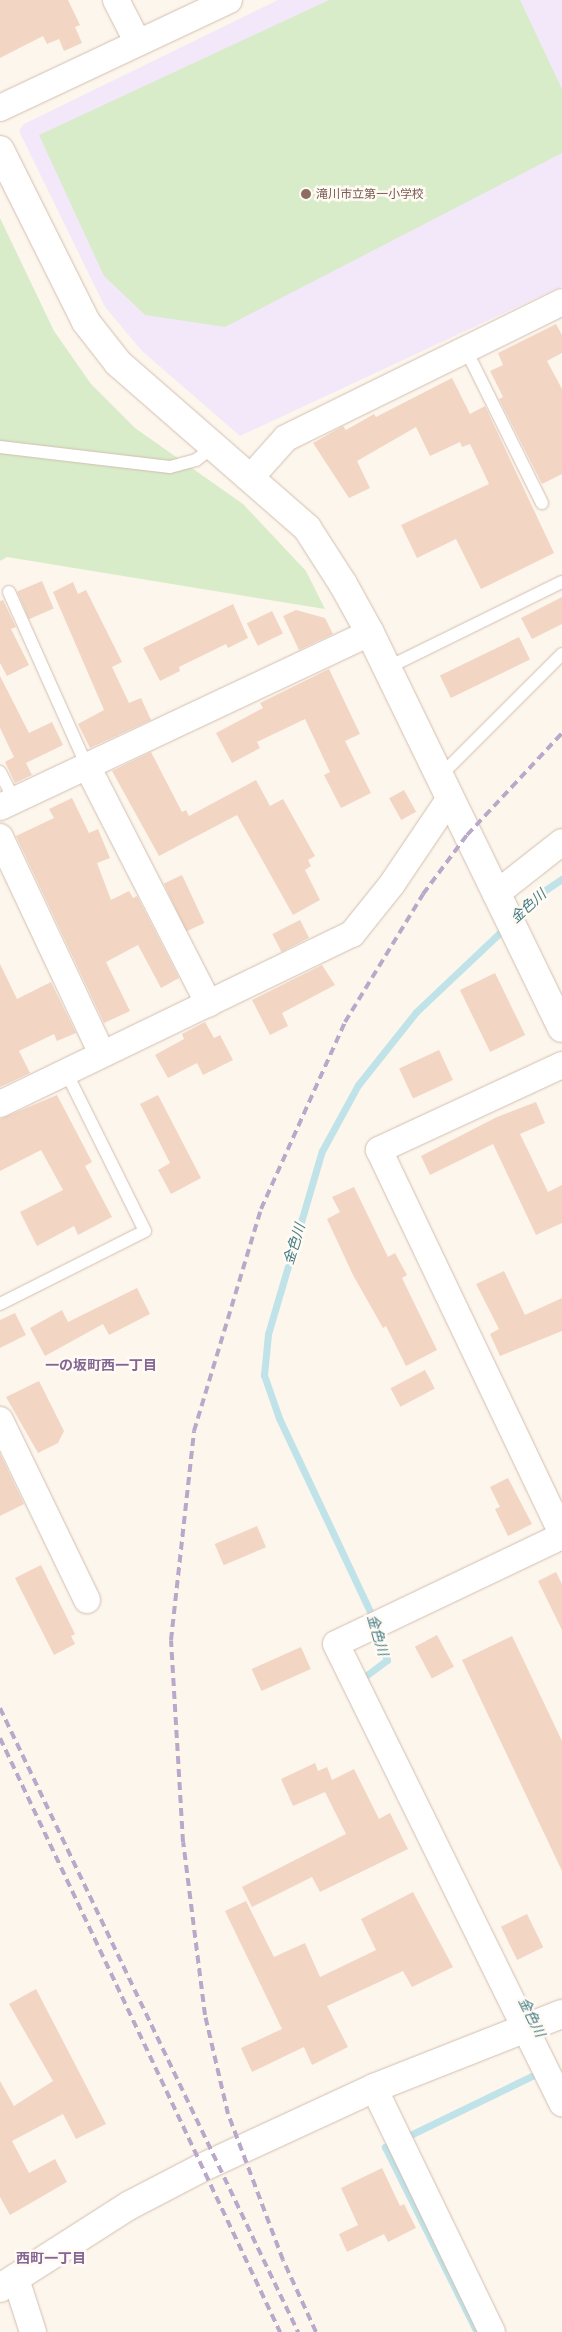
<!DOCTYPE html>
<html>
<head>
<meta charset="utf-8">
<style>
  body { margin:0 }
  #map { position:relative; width:562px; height:2332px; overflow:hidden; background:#fdf6ec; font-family:Lato,"Noto Sans JP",sans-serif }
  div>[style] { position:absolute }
  .education>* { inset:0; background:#f3e8fa }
  .green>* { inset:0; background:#d8ecc9 }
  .stream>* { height:7px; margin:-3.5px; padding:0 3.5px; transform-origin:3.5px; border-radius:3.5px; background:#bfe3e8 }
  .building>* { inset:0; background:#f3d5c3; transform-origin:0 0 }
  .roads { filter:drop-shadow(0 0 1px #d1beb0) drop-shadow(0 0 1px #d1beb0) }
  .service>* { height:12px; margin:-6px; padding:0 6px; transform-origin:6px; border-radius:6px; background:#fff }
  .minor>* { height:26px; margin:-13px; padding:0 13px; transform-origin:13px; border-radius:13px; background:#fff }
  .tertiary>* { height:28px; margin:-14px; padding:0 14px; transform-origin:14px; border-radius:14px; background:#fff }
  .rail>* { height:4px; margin-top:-2px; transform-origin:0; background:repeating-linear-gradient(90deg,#b9a8c9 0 8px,transparent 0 13px) }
  .dots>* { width:14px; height:14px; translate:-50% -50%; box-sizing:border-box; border:2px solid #fffaf3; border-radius:50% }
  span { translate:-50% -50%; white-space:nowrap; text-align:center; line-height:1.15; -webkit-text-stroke:5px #fffaf3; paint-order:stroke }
  .education-label { font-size:12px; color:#785e54 }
  .left { translate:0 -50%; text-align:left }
  .water-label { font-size:14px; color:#437c86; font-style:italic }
  .neighbourhood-label { font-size:14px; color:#846695; font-weight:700 }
</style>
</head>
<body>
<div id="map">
  <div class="education">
    <div style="clip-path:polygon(278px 0,562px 0,562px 286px,240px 436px,142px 351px,105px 307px,19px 131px,24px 124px)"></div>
  </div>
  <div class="green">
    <div style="clip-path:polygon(329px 0,520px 0,562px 89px,562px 153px,225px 327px,145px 315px,104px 276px,39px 135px)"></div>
    <div style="clip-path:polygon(0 218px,54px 331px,91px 384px,135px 428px,243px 504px,306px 571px,325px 609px,7px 557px,0 561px)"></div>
  </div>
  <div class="stream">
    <div style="left:514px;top:919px;width:37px;rotate:-44deg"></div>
    <div style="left:541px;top:893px;width:25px;rotate:-34deg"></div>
    <div style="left:374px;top:1620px;width:223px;rotate:-115.2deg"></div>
    <div style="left:279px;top:1418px;width:46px;rotate:-109.2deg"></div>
    <div style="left:264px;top:1375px;width:41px;rotate:-84.4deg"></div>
    <div style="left:268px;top:1334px;width:191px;rotate:-73.6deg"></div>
    <div style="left:322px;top:1151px;width:75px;rotate:-61.4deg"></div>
    <div style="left:358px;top:1085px;width:93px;rotate:-51.5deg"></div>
    <div style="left:416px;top:1012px;width:125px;rotate:-43.4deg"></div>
    <div style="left:366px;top:1683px;width:6px;rotate:-121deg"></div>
    <div style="left:363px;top:1678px;width:30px;rotate:-37deg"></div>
    <div style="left:387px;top:1660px;width:31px;rotate:-109deg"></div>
    <div style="left:404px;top:2138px;width:151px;rotate:-25.9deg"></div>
    <div style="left:394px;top:2143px;width:10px;rotate:156deg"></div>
    <div style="left:385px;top:2147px;width:207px;rotate:63.6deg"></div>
  </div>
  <div class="building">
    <div style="clip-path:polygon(0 0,68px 0,80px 25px,75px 27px,82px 43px,64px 51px,59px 39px,47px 44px,43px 36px,0 58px)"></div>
    <div style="clip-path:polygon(556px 324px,562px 335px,562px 353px,547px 361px,562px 389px,562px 474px,542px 484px,499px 399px,503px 397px,490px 371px,503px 365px,498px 353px)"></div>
    <div style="clip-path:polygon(452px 378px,470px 414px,485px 406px,554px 553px,481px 589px,456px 539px,417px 558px,401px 525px,489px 484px,470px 444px,462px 447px,460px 442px,430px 456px,416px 427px,357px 461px,370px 488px,349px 498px,313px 443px,343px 426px,346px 430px,374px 414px,376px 417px)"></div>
    <div style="left:42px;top:581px;width:30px;height:27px;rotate:67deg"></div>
    <div style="clip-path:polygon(73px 582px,78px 594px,86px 590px,122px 662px,112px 667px,129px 703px,141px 698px,151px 720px,90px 748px,78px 724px,104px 710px,53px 592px)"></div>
    <div style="clip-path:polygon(562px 597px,562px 624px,532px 639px,521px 618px)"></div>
    <div style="clip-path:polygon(3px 600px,16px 627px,11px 629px,29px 665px,7px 676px,0 663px,0 601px)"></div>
    <div style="clip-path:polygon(233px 604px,248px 638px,228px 648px,226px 644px,179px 667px,180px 671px,160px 681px,143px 648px)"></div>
    <div style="clip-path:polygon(296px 610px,325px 618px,333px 634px,299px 650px,283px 616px)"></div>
    <div style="left:272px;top:611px;width:25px;height:28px;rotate:64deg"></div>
    <div style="left:519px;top:637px;width:25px;height:88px;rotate:64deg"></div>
    <div style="clip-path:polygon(329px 669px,360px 734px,345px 741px,371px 793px,341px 808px,324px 775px,330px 772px,305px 719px,257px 742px,260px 748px,232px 763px,216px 733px,263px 708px,260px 703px)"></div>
    <div style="clip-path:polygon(0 676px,29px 733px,52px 722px,63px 745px,26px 763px,32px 775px,15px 783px,5px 762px,14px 757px,0 728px)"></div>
    <div style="clip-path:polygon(151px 752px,182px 812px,186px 810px,189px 816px,256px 780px,270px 806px,283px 799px,315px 856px,308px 860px,311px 866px,305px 870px,320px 900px,293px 915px,237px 815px,159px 856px,112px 771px)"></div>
    <div style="left:404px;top:790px;width:25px;height:17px;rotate:61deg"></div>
    <div style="clip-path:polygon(72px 798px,89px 833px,98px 829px,110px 858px,97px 863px,111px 900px,129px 891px,133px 898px,137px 896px,179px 978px,161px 988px,138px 945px,106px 962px,130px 1011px,104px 1023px,16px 836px,54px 818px,49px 809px)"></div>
    <div style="left:182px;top:875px;width:53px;height:20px;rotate:65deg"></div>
    <div style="left:300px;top:920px;width:20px;height:31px;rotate:63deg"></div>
    <div style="clip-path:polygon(0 964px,17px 999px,51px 982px,76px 1033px,57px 1041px,54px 1034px,19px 1051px,30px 1073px,0 1087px)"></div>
    <div style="clip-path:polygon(322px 965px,335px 985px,282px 1013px,288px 1026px,270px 1035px,252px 1000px)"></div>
    <div style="left:495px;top:973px;width:69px;height:39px;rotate:64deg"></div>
    <div style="clip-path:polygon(205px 1022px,214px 1038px,220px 1035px,233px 1060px,203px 1075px,197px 1063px,168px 1078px,155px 1055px,184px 1039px,182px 1034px)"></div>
    <div style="left:439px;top:1050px;width:33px;height:44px;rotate:65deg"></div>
    <div style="clip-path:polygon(57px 1095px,92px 1162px,85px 1166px,112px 1217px,78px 1235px,74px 1226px,37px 1246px,20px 1212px,63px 1190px,41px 1150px,0 1171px,0 1119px)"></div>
    <div style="clip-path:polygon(158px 1095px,201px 1178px,171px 1194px,158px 1170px,170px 1163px,140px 1104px)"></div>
    <div style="clip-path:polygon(536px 1102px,545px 1123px,520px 1134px,548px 1192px,562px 1185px,562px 1223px,536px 1235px,493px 1144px,430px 1175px,421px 1156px,497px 1117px)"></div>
    <div style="clip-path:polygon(354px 1187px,388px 1257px,395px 1253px,407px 1275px,402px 1278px,437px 1350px,406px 1366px,386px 1326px,383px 1328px,353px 1275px,327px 1219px,340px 1212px,332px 1197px)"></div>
    <div style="clip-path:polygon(504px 1271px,525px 1315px,562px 1298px,562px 1331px,500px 1356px,490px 1334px,499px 1329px,476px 1284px)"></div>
    <div style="clip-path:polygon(137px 1288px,150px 1314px,109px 1335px,103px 1324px,45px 1356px,30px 1328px,62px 1310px,68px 1322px)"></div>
    <div style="clip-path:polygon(15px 1313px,26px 1335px,0 1348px,0 1320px)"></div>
    <div style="left:425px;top:1370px;width:21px;height:39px;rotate:62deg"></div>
    <div style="clip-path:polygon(39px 1381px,64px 1431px,58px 1443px,38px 1453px,6px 1397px)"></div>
    <div style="clip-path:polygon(0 1454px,24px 1504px,0 1516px)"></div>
    <div style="clip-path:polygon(508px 1478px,532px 1524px,508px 1536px,495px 1509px,500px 1507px,490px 1487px)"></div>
    <div style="left:257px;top:1526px;width:23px;height:46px;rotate:67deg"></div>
    <div style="clip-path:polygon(41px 1565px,75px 1634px,71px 1636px,75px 1644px,54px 1655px,15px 1578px)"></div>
    <div style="clip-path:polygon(556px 1572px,562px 1584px,562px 1630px,538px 1581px)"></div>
    <div style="left:437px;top:1635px;width:36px;height:25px;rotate:62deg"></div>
    <div style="clip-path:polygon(512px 1636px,562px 1741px,562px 1871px,462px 1660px)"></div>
    <div style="left:301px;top:1647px;width:24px;height:54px;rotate:66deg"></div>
    <div style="clip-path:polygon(315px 1763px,318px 1771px,327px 1767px,332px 1780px,354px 1769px,379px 1819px,390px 1813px,408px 1849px,320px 1892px,312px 1877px,252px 1907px,242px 1887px,346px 1834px,325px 1792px,293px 1806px,281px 1779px)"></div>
    <div style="clip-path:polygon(413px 1892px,453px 1967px,412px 1987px,403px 1971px,327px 2006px,348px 2047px,312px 2065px,304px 2047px,252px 2072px,241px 2048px,282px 2029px,225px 1911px,246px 1901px,274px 1957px,305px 1943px,320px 1977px,376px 1950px,361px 1919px)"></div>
    <div style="left:527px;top:1914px;width:37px;height:29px;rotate:64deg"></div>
    <div style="clip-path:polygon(36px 1989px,106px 2124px,76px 2139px,63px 2114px,12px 2141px,29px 2173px,55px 2159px,67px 2182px,10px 2215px,0 2197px,0 2081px,14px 2106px,53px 2081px,9px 2004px)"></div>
    <div style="clip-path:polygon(382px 2168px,400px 2206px,404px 2204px,416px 2228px,388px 2242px,384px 2234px,347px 2252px,339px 2234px,358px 2225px,341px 2188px)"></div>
  </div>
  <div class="roads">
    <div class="service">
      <div style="left:466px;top:350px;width:171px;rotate:63.6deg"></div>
      <div style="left:0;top:447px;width:171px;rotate:6.7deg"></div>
      <div style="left:170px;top:467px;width:27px;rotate:-15deg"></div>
      <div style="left:196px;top:460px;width:21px;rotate:-37deg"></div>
      <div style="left:9px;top:592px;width:191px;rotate:65.9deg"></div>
      <div style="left:387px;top:668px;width:195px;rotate:-26.2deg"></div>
      <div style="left:0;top:772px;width:31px;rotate:63deg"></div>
      <div style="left:439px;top:777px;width:174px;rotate:-45deg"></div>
      <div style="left:0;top:1304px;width:162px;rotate:-26.7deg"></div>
      <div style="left:145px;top:1231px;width:178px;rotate:-116.4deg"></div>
    </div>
    <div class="minor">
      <div style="left:116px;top:0;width:48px;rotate:62.9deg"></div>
      <div style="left:0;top:108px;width:253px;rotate:-25.2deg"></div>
      <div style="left:251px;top:477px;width:52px;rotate:-48.1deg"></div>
      <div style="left:286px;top:438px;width:308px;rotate:-26.2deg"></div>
      <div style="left:87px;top:766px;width:267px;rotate:62.9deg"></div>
      <div style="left:0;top:807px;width:409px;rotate:-25.2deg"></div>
      <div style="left:0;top:837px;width:240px;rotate:64.8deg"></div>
      <div style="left:496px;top:894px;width:84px;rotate:-38.2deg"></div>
      <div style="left:562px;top:1065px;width:202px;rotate:155.1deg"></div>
      <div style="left:379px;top:1150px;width:424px;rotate:64.5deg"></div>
      <div style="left:0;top:1104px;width:391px;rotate:-25.8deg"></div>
      <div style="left:352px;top:934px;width:64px;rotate:-51.3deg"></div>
      <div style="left:392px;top:884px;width:104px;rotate:-56deg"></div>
      <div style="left:0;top:1420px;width:200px;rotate:64.2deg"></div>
      <div style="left:562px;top:1536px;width:250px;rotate:154.5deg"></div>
      <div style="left:336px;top:1644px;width:512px;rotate:63.79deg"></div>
      <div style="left:374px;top:2088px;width:271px;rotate:64.2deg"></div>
      <div style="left:16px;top:2279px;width:56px;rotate:72.2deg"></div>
    </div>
    <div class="tertiary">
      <div style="left:0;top:150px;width:192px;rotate:63.4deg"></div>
      <div style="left:86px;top:322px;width:52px;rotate:52deg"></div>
      <div style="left:118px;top:363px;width:251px;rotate:41.1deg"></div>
      <div style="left:307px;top:528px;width:67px;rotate:57.3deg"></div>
      <div style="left:343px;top:584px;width:56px;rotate:61.1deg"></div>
      <div style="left:370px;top:633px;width:439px;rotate:64.1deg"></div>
      <div style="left:0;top:2288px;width:154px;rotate:-32.6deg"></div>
      <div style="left:130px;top:2205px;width:80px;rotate:-27.5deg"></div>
      <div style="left:201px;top:2168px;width:191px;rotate:-24.8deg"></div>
      <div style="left:374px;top:2088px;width:202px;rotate:-21.5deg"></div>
    </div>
  </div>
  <div class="rail">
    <div style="left:0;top:1708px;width:692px;rotate:64.47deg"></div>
    <div style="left:0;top:1738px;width:657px;rotate:64.76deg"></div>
    <div style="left:316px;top:2332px;width:79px;rotate:-114.6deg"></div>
    <div style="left:283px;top:2260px;width:156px;rotate:-110.6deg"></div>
    <div style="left:228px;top:2114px;width:102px;rotate:-103.1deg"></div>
    <div style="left:205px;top:2015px;width:174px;rotate:-97.2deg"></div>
    <div style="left:183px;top:1842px;width:202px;rotate:-93.4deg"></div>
    <div style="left:171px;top:1640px;width:210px;rotate:-83.7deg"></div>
    <div style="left:194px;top:1431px;width:232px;rotate:-73.2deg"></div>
    <div style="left:261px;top:1209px;width:205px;rotate:-65.8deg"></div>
    <div style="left:345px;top:1022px;width:150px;rotate:-58.6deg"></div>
    <div style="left:423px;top:894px;width:74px;rotate:-53.3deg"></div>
    <div style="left:467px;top:835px;width:139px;rotate:-47deg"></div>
  </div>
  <div class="dots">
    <div style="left:306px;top:194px;background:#8d6e63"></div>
  </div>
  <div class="education-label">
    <span class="left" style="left:316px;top:194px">滝川市立第一小学校</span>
  </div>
  <div class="water-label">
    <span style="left:528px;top:906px;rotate:-42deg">金色川</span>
    <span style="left:294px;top:1244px;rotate:-73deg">金色川</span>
    <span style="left:378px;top:1635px;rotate:74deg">金色川</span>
    <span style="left:532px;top:2017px;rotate:64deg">金色川</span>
  </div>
  <div class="neighbourhood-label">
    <span style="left:101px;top:1365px">一の坂町西一丁目</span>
    <span style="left:51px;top:2258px">西町一丁目</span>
  </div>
</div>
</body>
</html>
